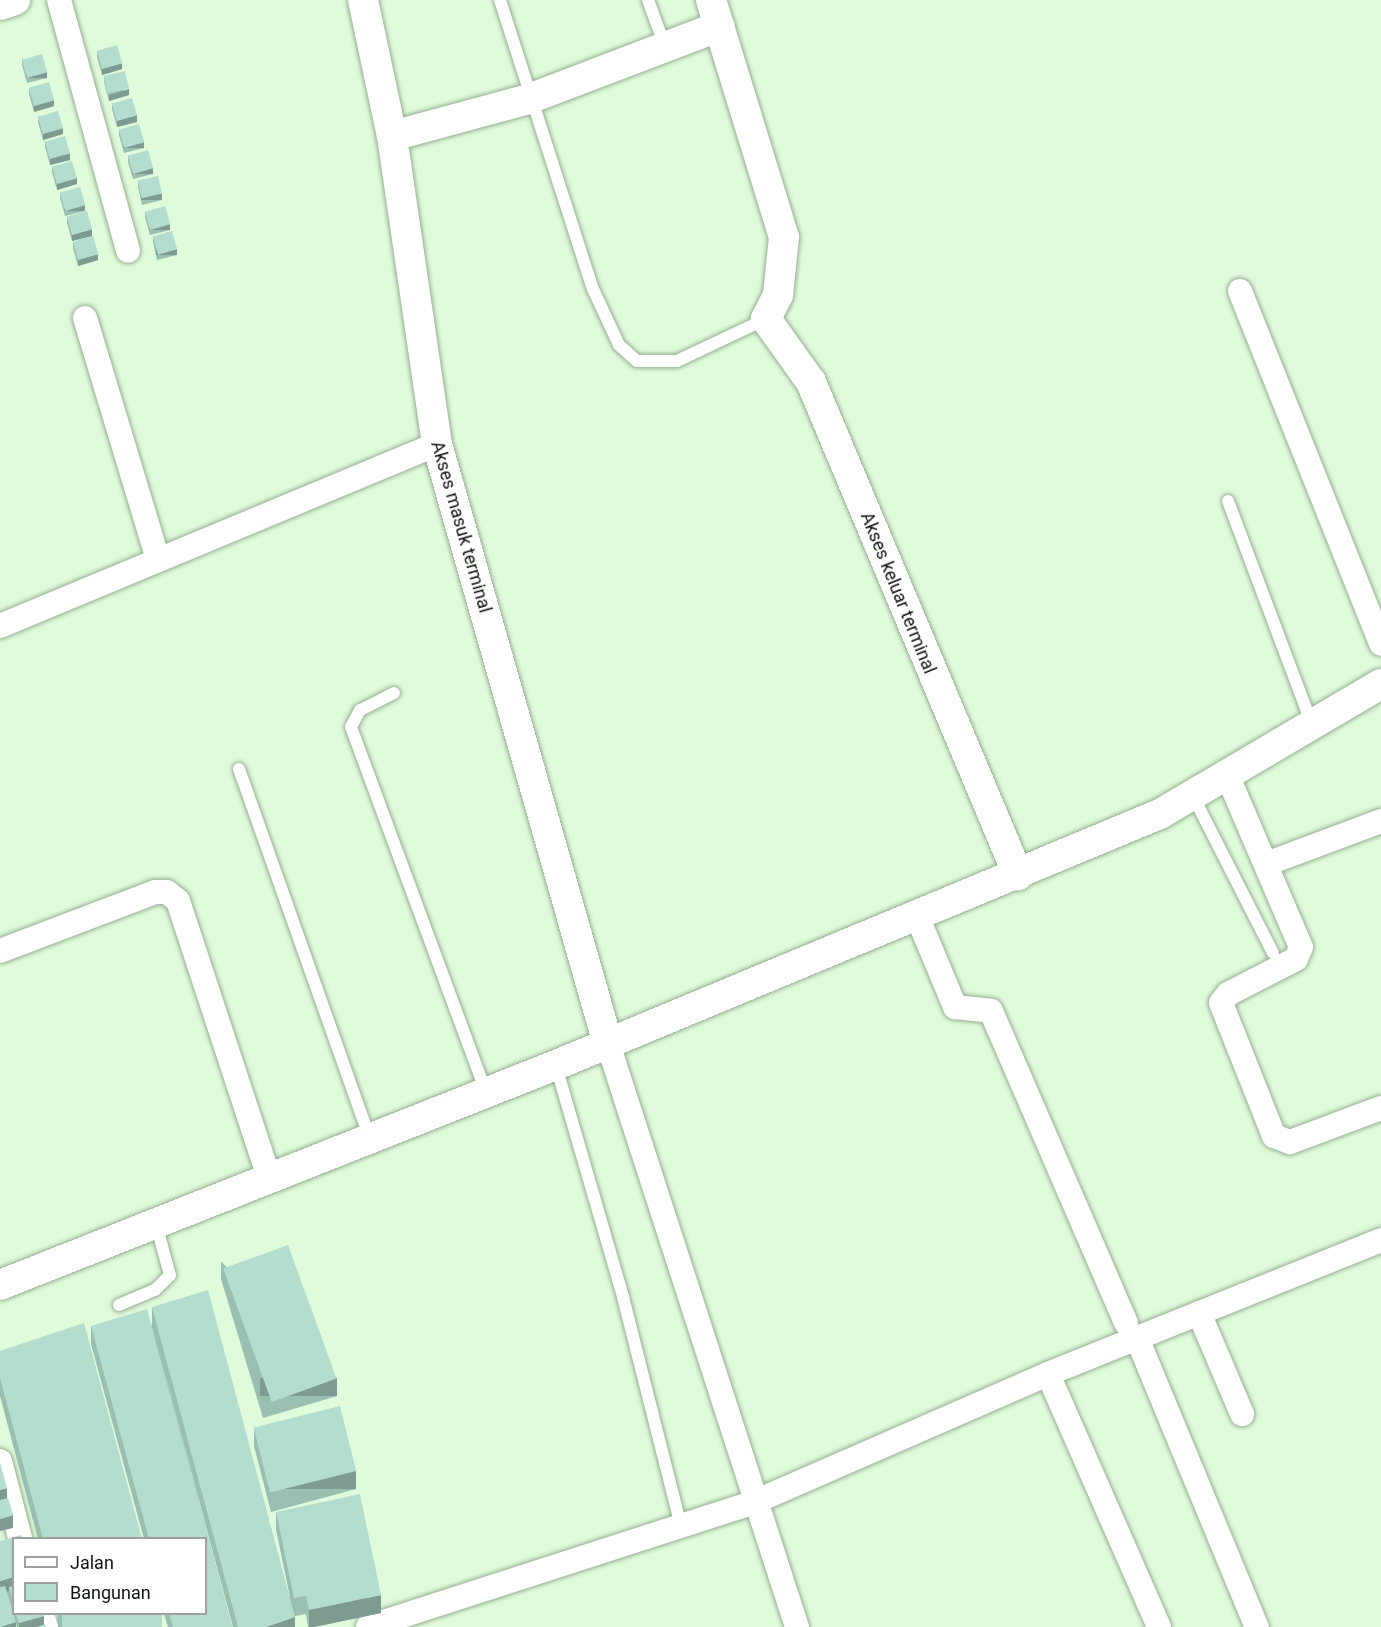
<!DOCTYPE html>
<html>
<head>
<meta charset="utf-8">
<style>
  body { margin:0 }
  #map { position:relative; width:1381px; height:1627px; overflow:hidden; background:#e0fbdc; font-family:Roboto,sans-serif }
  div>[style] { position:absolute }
  .roads { filter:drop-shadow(0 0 2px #96ae92) drop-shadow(0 0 2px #96ae92) }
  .service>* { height:12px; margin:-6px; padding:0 6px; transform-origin:6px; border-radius:6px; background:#fff }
  .minor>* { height:24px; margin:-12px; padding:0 12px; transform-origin:12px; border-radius:12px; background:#fff }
  .tertiary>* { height:30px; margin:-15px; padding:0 15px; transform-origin:15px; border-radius:15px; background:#fff }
  .wall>* { inset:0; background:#99beb2; transform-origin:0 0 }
  .shaded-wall>* { inset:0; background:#7d9b91; transform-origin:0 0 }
  .building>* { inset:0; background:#b2ddcf; transform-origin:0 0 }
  span { translate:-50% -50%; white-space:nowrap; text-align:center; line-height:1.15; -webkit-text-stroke:4.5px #fff; paint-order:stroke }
  .street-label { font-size:18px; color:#0c150b }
  .legend { position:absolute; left:12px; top:1537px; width:195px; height:78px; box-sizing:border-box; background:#fff; border:2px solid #9ea19d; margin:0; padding:8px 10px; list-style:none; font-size:18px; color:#0c150b }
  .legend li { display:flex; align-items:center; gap:12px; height:30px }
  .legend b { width:30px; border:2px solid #9ea19d }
</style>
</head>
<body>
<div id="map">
  <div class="roads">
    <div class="service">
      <div style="left:500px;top:0;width:304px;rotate:72.2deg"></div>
      <div style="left:593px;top:289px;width:62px;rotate:65.1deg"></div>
      <div style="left:619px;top:345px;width:24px;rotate:42deg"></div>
      <div style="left:637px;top:361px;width:40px"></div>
      <div style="left:677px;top:361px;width:98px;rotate:-25.3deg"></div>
      <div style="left:648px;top:0;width:49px;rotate:69.7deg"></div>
      <div style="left:1228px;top:501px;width:239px;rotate:69.4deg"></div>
      <div style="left:394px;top:693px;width:38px;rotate:153deg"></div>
      <div style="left:360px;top:710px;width:19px;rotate:118deg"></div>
      <div style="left:351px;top:727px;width:389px;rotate:69.7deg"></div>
      <div style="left:239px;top:769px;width:392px;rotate:70.5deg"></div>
      <div style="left:1193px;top:796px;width:176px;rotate:63deg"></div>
      <div style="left:556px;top:1066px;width:241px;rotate:73.8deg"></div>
      <div style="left:623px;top:1297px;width:236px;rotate:75.8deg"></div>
      <div style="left:119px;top:1305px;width:39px;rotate:-23deg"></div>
      <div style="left:155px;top:1290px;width:21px;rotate:-45deg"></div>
      <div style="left:170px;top:1275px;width:53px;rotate:-105.4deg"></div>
    </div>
    <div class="minor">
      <div style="left:59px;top:0;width:260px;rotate:74.6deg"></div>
      <div style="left:1240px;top:291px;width:380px;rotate:68.2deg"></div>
      <div style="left:85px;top:318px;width:249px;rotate:73.2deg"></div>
      <div style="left:0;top:626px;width:473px;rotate:-22.6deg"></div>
      <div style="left:1228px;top:777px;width:185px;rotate:66.8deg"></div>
      <div style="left:1301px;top:947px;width:13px;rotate:113deg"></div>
      <div style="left:1296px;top:959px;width:76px;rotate:152.8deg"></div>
      <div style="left:1228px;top:994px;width:11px;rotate:128deg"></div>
      <div style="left:1221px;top:1003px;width:143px;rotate:68.3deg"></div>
      <div style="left:1274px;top:1136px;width:17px;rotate:21deg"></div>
      <div style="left:1290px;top:1142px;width:97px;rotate:-20.5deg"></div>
      <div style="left:1266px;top:864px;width:123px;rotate:-20.5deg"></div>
      <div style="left:917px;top:916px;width:99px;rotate:67.3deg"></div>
      <div style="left:955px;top:1007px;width:36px;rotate:6deg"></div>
      <div style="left:991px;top:1011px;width:340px;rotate:66.6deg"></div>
      <div style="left:0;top:951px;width:166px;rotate:-20.8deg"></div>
      <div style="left:155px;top:892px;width:12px"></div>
      <div style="left:167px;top:892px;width:14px;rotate:39deg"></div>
      <div style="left:178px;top:901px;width:292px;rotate:71.8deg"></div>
      <div style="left:608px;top:1044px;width:613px;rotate:72.04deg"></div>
      <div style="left:1199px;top:1313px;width:110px;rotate:66.9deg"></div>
      <div style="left:1137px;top:1338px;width:313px;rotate:67.5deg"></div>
      <div style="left:1048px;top:1374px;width:276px;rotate:66.3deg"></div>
      <div style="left:0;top:1461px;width:80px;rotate:75.4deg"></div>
      <div style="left:42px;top:1614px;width:14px;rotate:73deg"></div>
      <div style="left:368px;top:1627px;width:409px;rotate:-17.9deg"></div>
      <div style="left:757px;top:1501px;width:318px;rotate:-23.6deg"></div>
      <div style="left:1048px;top:1374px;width:359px;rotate:-21.9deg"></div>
    </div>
    <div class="tertiary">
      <div style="left:363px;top:0;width:139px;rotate:78deg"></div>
      <div style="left:392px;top:136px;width:311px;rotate:81.7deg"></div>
      <div style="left:437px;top:444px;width:624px;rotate:74.09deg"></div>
      <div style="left:711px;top:0;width:248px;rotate:72.9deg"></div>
      <div style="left:784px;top:237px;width:58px;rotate:95.9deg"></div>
      <div style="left:778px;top:295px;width:27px;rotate:117deg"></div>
      <div style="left:766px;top:319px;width:77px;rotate:54.5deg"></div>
      <div style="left:811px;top:382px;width:535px;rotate:67.22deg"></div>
      <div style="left:0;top:5px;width:16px;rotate:-18deg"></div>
      <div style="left:392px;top:136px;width:142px;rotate:-15.1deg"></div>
      <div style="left:529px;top:99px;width:204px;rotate:-20.9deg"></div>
      <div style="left:0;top:1285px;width:598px;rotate:-21.59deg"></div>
      <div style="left:556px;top:1065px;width:654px;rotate:-22.57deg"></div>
      <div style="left:1160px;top:814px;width:256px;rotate:-30.5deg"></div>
    </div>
  </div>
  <div class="wall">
    <div style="clip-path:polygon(97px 51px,122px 69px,102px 75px,97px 57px)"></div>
    <div style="clip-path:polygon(22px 59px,47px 78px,27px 83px,22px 65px)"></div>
    <div style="clip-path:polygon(104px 76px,129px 95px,109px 101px,104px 82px)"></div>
    <div style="clip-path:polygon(29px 88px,54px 106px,34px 112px,29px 94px)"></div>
    <div style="clip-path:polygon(112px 103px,137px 122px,117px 127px,112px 109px)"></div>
    <div style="clip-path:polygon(38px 116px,63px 134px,43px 140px,38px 122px)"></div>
    <div style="clip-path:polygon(119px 129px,144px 148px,124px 153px,119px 135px)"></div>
    <div style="clip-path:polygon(45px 141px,70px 160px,50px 165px,45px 147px)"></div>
    <div style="clip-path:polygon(128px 155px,153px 174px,133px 179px,128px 162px)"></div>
    <div style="clip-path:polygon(52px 166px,77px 184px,57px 190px,52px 172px)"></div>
    <div style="clip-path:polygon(138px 181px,162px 200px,142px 205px,138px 187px)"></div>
    <div style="clip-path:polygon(60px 192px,85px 211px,65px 216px,60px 198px)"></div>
    <div style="clip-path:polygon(145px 211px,170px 230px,150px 235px,145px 217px)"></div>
    <div style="clip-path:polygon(67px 217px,92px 236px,72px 241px,67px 223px)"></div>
    <div style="clip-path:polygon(153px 236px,177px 255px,157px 260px,153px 242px)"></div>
    <div style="clip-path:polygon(73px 242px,98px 260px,78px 266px,73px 248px)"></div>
    <div style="clip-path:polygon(221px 1261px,337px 1396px,263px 1418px,221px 1279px)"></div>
    <div style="clip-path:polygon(152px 1307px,290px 1597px,276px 1530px,276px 1512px,381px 1613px,314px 1627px,308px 1627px,306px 1614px,295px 1616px,295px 1627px,233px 1627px,157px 1344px,232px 1627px,168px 1627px,164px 1614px,206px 1614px,206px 1539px,144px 1539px,91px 1344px,91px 1326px,152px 1325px)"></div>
    <div style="clip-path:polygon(0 1351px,142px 1539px,38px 1539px,0 1396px)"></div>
    <div style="clip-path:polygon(254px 1428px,356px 1489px,271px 1512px,254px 1446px)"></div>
    <div style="clip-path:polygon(14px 1539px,14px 1614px,43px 1614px,44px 1625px,46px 1627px,17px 1627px,16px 1624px,16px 1627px,0 1627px)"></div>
    <div style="left:58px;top:1614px;width:104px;height:13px"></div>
  </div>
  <div class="shaded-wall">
    <div style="clip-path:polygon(122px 63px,122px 69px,102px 75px,102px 69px)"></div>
    <div style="left:47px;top:72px;width:6px;height:21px;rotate:90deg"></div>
    <div style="clip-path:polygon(129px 89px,129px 95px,109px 101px,109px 95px)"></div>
    <div style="clip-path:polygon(54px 100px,54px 106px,34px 112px,34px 106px)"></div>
    <div style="clip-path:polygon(137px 115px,137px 122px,117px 127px,117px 121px)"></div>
    <div style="clip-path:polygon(63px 128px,63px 134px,43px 140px,43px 134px)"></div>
    <div style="left:144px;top:142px;width:6px;height:21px;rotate:90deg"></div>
    <div style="clip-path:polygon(70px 153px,70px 160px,50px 165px,50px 159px)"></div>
    <div style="left:153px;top:168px;width:6px;height:21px;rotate:90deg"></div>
    <div style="clip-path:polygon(77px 178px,77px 184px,57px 190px,57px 184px)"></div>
    <div style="left:162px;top:194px;width:6px;height:21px;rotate:90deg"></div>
    <div style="left:85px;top:205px;width:6px;height:21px;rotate:90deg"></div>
    <div style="left:170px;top:224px;width:6px;height:21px;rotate:90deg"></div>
    <div style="clip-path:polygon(92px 229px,92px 236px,72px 241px,72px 235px)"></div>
    <div style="left:177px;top:249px;width:6px;height:21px;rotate:90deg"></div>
    <div style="clip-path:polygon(98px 254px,98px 260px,78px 266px,78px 259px)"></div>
    <div style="left:337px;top:1378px;width:18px;height:77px;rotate:90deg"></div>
    <div style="left:356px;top:1471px;width:18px;height:88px;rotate:90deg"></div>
    <div style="clip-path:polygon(7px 1488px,7px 1500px,0 1502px,0 1490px)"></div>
    <div style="clip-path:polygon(13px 1515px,13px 1528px,0 1531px,0 1519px)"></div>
    <div style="clip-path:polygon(14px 1577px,14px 1589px,9px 1587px,9px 1591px,0 1593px,0 1581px)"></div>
    <div style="clip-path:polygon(381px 1595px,381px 1613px,314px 1627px,309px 1627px,309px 1610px)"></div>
    <div style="clip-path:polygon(44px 1616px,44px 1627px,19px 1627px,19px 1623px)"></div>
    <div style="clip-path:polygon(295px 1617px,295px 1627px,266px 1627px)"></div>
    <div style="clip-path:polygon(16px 1622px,16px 1627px,0 1627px)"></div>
  </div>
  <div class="building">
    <div style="left:117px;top:45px;width:19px;height:21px;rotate:74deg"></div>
    <div style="left:42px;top:54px;width:19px;height:21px;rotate:74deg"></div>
    <div style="left:125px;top:71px;width:18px;height:22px;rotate:77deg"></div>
    <div style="left:49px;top:82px;width:19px;height:21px;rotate:74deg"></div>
    <div style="left:132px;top:98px;width:18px;height:21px;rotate:74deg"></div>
    <div style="left:58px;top:111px;width:18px;height:21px;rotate:74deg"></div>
    <div style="left:139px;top:124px;width:19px;height:21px;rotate:74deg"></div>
    <div style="left:65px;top:136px;width:18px;height:21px;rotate:74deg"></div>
    <div style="left:148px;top:150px;width:19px;height:21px;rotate:74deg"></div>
    <div style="left:72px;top:161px;width:18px;height:21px;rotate:74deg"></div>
    <div style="left:158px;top:176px;width:18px;height:21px;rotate:77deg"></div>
    <div style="left:80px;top:187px;width:19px;height:21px;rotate:74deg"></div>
    <div style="left:165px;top:206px;width:19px;height:21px;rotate:74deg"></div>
    <div style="left:87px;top:211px;width:19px;height:21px;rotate:74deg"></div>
    <div style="left:172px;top:231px;width:19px;height:20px;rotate:74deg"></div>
    <div style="left:93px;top:236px;width:19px;height:21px;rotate:74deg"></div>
    <div style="left:288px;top:1245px;width:142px;height:69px;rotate:70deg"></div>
    <div style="clip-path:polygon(208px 1290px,295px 1617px,266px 1627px,238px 1627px,152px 1307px)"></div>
    <div style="clip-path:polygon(147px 1309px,232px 1627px,173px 1627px,169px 1614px,206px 1614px,206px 1539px,149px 1539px,91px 1326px)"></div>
    <div style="clip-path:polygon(84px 1323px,142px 1539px,43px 1539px,0 1378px,0 1351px)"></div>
    <div style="left:340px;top:1406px;width:67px;height:89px;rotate:76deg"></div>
    <div style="clip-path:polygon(0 1463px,7px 1488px,0 1490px)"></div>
    <div style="clip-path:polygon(360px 1494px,381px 1595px,309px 1610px,306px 1596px,294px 1598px,276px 1512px)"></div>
    <div style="clip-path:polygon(8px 1498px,13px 1515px,0 1519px,0 1500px)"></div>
    <div style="clip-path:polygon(21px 1535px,22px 1539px,14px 1539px,14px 1577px,0 1581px,0 1541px)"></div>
    <div style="clip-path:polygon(5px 1586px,16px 1622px,0 1627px,0 1587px)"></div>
    <div style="clip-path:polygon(14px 1586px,14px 1604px,9px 1587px)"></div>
    <div style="clip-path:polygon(16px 1614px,43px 1614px,44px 1616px,19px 1623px)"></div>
    <div style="left:62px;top:1614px;width:100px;height:14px"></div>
    <div style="clip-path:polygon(45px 1624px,46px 1627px,37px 1627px)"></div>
  </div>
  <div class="street-label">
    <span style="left:461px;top:527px;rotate:74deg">Akses masuk terminal</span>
    <span style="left:898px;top:593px;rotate:68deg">Akses keluar terminal</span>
  </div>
  <ul class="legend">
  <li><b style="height:8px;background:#fff"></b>Jalan</li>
  <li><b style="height:16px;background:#b2ddcf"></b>Bangunan</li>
  </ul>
</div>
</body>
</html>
